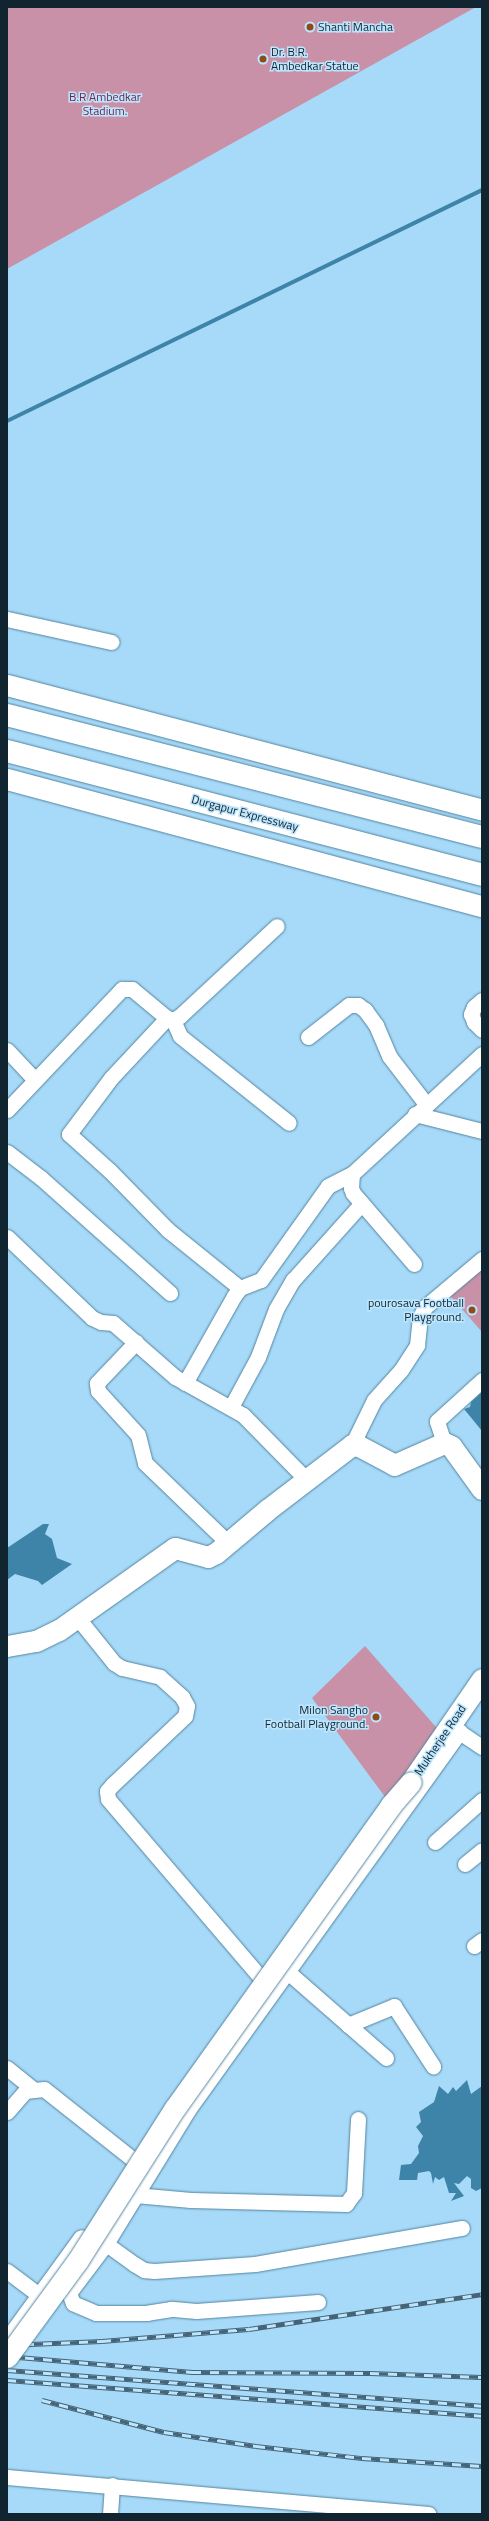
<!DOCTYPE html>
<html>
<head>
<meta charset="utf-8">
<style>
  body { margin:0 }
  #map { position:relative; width:489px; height:2521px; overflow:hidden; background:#a7daf8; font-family:"Titillium Web",sans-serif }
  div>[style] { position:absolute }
  .green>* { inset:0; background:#c991a7 }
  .water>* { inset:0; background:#3d84a8 }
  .stream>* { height:4px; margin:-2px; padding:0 2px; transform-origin:2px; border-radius:2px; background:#3d84a8 }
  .roads { filter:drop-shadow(0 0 1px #5485a0) drop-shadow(0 0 1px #5485a0) }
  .street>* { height:15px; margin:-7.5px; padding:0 7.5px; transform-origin:7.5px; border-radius:7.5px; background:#fff }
  .secondary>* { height:21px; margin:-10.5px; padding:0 10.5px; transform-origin:10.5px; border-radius:10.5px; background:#fff }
  .highway>* { height:22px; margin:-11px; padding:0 11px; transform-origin:11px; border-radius:11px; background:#fff }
  .rail>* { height:4.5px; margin-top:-2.25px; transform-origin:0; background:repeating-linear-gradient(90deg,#bde6fe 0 9px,#466476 0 18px); box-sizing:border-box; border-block:1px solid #466476 }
  .bridges { filter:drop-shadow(0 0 1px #5485a0) drop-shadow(0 0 1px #5485a0) }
  .secondary-bridge>* { height:21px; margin:-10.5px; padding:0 10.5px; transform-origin:10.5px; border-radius:10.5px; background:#fff }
  .dots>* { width:11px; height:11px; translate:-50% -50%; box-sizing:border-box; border:2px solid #bde6fe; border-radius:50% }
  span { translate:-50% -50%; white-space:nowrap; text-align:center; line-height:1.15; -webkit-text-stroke:3px #bde6fe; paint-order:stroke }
  .poi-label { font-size:12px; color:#112530 }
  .left { translate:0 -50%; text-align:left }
  .right { translate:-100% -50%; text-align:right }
  .park-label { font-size:12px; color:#74244c }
  .street-label { font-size:12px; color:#112530 }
  .frame { position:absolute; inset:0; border:8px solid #112530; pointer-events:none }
</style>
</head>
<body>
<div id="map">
  <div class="green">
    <div style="clip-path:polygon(7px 7px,476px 7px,7px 269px)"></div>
    <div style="clip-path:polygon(482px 1266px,482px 1332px,448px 1293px)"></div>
    <div style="clip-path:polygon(365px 1646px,443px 1735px,391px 1805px,312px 1698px)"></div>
  </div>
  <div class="water">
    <div style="clip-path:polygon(482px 1392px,482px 1431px,464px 1409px,470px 1407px,471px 1402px)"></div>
    <div style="clip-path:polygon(43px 1524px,49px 1524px,45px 1534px,52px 1539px,57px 1558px,72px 1564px,42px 1585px,38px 1581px,15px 1574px,7px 1580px,7px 1548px)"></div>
    <div style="clip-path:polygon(467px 2080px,471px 2094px,482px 2086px,482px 2188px,476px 2191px,471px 2188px,471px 2179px,467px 2176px,459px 2184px,454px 2183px,464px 2196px,451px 2201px,456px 2193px,449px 2193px,444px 2177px,439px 2180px,435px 2177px,433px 2184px,431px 2173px,429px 2171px,418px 2173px,417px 2180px,399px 2180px,401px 2165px,411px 2164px,419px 2153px,418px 2146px,423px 2136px,416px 2127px,421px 2122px,419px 2112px,434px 2102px,439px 2086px,448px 2094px,453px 2087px,456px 2091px)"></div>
  </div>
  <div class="stream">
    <div style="left:7px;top:421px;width:528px;rotate:-25.93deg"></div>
  </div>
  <div class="roads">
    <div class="street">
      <div style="left:7px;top:619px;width:107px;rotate:12.4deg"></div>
      <div style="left:482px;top:1000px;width:11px;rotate:139deg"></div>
      <div style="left:474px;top:1007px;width:8px;rotate:113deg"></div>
      <div style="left:471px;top:1014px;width:9px;rotate:69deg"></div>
      <div style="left:474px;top:1022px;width:11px;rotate:45deg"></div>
      <div style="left:167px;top:1018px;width:82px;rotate:133deg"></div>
      <div style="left:111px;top:1078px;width:70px;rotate:126.9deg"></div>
      <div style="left:69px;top:1134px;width:55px;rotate:42.1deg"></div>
      <div style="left:110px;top:1171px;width:83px;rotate:45.5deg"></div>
      <div style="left:168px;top:1230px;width:92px;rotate:38.9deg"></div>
      <div style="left:173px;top:1020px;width:17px;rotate:66deg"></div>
      <div style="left:180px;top:1036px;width:139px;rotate:38.6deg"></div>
      <div style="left:308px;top:1037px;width:52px;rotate:-38deg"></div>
      <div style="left:349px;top:1005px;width:9px"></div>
      <div style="left:358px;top:1005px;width:9px;rotate:36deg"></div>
      <div style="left:365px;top:1010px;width:19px;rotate:54deg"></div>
      <div style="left:376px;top:1025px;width:34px;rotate:67deg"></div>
      <div style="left:389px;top:1056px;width:61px;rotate:52.4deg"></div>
      <div style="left:7px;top:1050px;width:41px;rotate:47deg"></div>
      <div style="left:7px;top:1110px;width:167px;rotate:-46.5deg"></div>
      <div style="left:122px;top:989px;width:10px"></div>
      <div style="left:132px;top:989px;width:45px;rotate:39.6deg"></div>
      <div style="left:167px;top:1018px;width:6px;rotate:18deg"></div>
      <div style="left:173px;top:1020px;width:8px;rotate:-30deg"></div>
      <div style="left:180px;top:1016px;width:132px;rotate:-42.9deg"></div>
      <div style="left:415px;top:1114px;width:69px;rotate:14.2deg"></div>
      <div style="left:7px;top:1152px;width:43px;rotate:37.4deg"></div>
      <div style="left:41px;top:1178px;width:173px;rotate:41.7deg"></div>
      <div style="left:7px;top:1237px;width:117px;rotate:43.6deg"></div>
      <div style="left:92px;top:1318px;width:10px;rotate:24deg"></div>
      <div style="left:101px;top:1322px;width:12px;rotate:5deg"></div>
      <div style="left:113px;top:1323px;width:82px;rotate:41.1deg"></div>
      <div style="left:175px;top:1377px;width:78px;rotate:29.2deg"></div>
      <div style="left:243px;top:1415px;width:90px;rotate:45.5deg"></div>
      <div style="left:414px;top:1264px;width:94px;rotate:-130.7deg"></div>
      <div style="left:353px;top:1193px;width:5px;rotate:-112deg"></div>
      <div style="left:351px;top:1188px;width:14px;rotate:-86deg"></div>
      <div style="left:352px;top:1174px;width:177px;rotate:-42.7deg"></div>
      <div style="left:136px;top:1342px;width:57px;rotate:133.6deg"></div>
      <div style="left:97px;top:1383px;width:8px;rotate:83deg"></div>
      <div style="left:98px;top:1391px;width:59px;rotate:47.7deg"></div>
      <div style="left:138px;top:1435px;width:29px;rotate:76deg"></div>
      <div style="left:145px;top:1463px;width:115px;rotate:43.9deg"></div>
      <div style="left:185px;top:1383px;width:100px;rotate:-60.6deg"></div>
      <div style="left:234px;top:1296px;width:10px;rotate:-53deg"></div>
      <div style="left:240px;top:1288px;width:22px;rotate:-21deg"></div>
      <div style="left:261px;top:1280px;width:115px;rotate:-54.5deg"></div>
      <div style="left:328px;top:1186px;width:27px;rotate:-27deg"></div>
      <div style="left:231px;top:1407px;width:57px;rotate:-61.6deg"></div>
      <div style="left:258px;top:1357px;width:51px;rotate:-69.4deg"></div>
      <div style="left:276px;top:1309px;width:34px;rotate:-60deg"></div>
      <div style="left:293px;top:1280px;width:103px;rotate:-48.1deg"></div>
      <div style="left:444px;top:1443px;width:23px;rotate:-108deg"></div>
      <div style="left:437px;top:1421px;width:61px;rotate:-42.3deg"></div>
      <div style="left:352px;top:1445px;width:50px;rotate:-63.9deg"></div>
      <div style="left:374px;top:1400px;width:40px;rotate:-48deg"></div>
      <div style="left:401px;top:1370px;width:30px;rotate:-57deg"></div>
      <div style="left:417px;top:1345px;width:28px;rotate:-84deg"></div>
      <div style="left:420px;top:1317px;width:11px;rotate:-63deg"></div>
      <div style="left:425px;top:1307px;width:75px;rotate:-40.1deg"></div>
      <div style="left:77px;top:1617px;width:59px;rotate:51.2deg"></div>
      <div style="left:114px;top:1663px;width:9px;rotate:32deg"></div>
      <div style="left:122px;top:1668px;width:39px;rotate:13deg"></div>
      <div style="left:160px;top:1677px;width:30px;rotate:42deg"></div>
      <div style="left:182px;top:1697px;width:10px;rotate:61deg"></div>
      <div style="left:187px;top:1706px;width:10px;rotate:101deg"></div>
      <div style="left:185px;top:1716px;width:100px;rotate:136.6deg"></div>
      <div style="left:112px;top:1785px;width:8px;rotate:130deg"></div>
      <div style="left:107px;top:1791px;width:8px;rotate:83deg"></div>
      <div style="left:108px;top:1799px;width:234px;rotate:49.5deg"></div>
      <div style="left:452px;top:1727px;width:36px;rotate:34deg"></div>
      <div style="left:435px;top:1842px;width:63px;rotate:-41.8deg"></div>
      <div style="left:465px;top:1864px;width:22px;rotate:-39deg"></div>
      <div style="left:474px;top:1946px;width:10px;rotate:-37deg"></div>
      <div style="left:289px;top:1973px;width:129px;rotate:41.2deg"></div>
      <div style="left:348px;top:2025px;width:50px;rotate:-22.4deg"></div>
      <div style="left:394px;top:2006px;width:72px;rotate:57deg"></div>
      <div style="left:7px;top:2068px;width:33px;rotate:39deg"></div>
      <div style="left:7px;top:2112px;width:28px;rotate:-49deg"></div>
      <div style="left:25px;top:2091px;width:19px;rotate:-6deg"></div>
      <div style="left:44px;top:2089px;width:111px;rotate:38.4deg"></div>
      <div style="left:135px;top:2195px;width:56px;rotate:5.1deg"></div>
      <div style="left:191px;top:2200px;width:155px;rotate:1.5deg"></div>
      <div style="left:346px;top:2204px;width:14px;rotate:-54deg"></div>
      <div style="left:354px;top:2193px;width:74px;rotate:-86.9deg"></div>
      <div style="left:98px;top:2238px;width:44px;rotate:35.8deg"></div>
      <div style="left:134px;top:2264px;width:12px;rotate:31deg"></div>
      <div style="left:144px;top:2270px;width:10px;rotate:6deg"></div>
      <div style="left:154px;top:2271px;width:101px;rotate:-4deg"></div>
      <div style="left:255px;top:2264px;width:210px;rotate:-9.9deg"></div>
      <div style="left:7px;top:2271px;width:40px;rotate:37deg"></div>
      <div style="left:318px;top:2302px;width:122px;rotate:175.8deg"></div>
      <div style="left:196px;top:2311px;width:25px;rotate:-175deg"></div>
      <div style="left:171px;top:2309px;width:24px;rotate:171deg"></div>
      <div style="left:147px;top:2313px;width:51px;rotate:180deg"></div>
      <div style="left:96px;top:2313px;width:25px;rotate:-157deg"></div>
      <div style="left:73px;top:2303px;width:11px;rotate:-112deg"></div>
      <div style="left:69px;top:2293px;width:61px;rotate:-52.9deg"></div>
      <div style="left:106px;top:2244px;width:157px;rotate:-58.5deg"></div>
      <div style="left:188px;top:2110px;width:466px;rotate:-54.3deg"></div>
      <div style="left:9px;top:2336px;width:122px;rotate:-54deg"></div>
      <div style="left:7px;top:2477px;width:423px;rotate:5deg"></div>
      <div style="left:110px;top:2514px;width:29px;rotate:-86deg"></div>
    </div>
    <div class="secondary">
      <div style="left:7px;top:685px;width:491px;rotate:14.7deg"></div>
      <div style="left:7px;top:779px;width:492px;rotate:15deg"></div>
      <div style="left:7px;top:1646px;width:29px;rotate:-10deg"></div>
      <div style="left:36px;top:1641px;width:25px;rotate:-26deg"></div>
      <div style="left:59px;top:1630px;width:142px;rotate:-35.3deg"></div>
      <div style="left:175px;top:1548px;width:34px;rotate:15deg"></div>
      <div style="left:208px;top:1557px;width:9px;rotate:-27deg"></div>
      <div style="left:216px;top:1553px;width:67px;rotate:-40.1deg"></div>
      <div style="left:267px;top:1510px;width:107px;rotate:-37.4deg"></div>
      <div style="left:352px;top:1445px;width:7px;rotate:8deg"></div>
      <div style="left:359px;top:1446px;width:40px;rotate:28deg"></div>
      <div style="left:394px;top:1465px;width:55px;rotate:-23.7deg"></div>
      <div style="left:444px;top:1443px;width:8px;rotate:23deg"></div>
      <div style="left:451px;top:1446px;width:53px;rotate:54.2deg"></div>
      <div style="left:411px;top:1782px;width:125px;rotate:-55.4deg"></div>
    </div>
    <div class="highway">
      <div style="left:7px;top:715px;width:490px;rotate:14.4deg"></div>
      <div style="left:7px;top:751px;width:491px;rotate:14.6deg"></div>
    </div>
  </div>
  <div class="rail">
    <div style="left:7px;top:2345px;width:95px;rotate:-2.4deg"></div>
    <div style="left:102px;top:2341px;width:147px;rotate:-4.7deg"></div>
    <div style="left:249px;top:2329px;width:236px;rotate:-8.5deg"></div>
    <div style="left:7px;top:2356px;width:186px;rotate:4.9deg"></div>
    <div style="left:192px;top:2372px;width:178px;rotate:0.3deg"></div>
    <div style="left:370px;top:2373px;width:112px;rotate:2deg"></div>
    <div style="left:7px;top:2370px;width:476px;rotate:4.3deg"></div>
    <div style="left:7px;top:2380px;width:476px;rotate:4.3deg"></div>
    <div style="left:42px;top:2400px;width:126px;rotate:14.7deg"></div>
    <div style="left:164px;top:2432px;width:93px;rotate:8.7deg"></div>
    <div style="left:256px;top:2446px;width:107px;rotate:6.5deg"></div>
    <div style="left:362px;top:2458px;width:120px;rotate:3.8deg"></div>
  </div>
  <div class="bridges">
    <div class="secondary-bridge">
      <div style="left:7px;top:2357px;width:120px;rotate:-53.8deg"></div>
      <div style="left:78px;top:2260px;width:180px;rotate:-57.5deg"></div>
      <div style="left:175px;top:2108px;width:372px;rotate:-54.5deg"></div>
      <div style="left:391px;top:1805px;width:30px;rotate:-49deg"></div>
    </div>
  </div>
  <div class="dots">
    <div style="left:310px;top:27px;background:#8d4b19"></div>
    <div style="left:263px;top:59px;background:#8d4b19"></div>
    <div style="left:472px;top:1310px;background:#8d4b19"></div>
    <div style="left:376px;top:1717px;background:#8d4b19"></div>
  </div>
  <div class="poi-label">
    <span class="left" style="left:318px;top:27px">Shanti Mancha</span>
    <span class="left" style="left:271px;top:59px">Dr. B.R.<br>Ambedkar Statue</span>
    <span class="right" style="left:464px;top:1310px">pourosava Football<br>Playground.</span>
    <span class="right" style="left:368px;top:1717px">Milon Sangho<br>Football Playground.</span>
  </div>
  <div class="park-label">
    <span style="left:105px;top:104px">B.R Ambedkar<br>Stadium.</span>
  </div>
  <div class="street-label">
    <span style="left:245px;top:813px;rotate:15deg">Durgapur Expressway</span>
    <span style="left:440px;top:1740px;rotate:-56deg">Mukherjee Road</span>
  </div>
  <div class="frame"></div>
</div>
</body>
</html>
